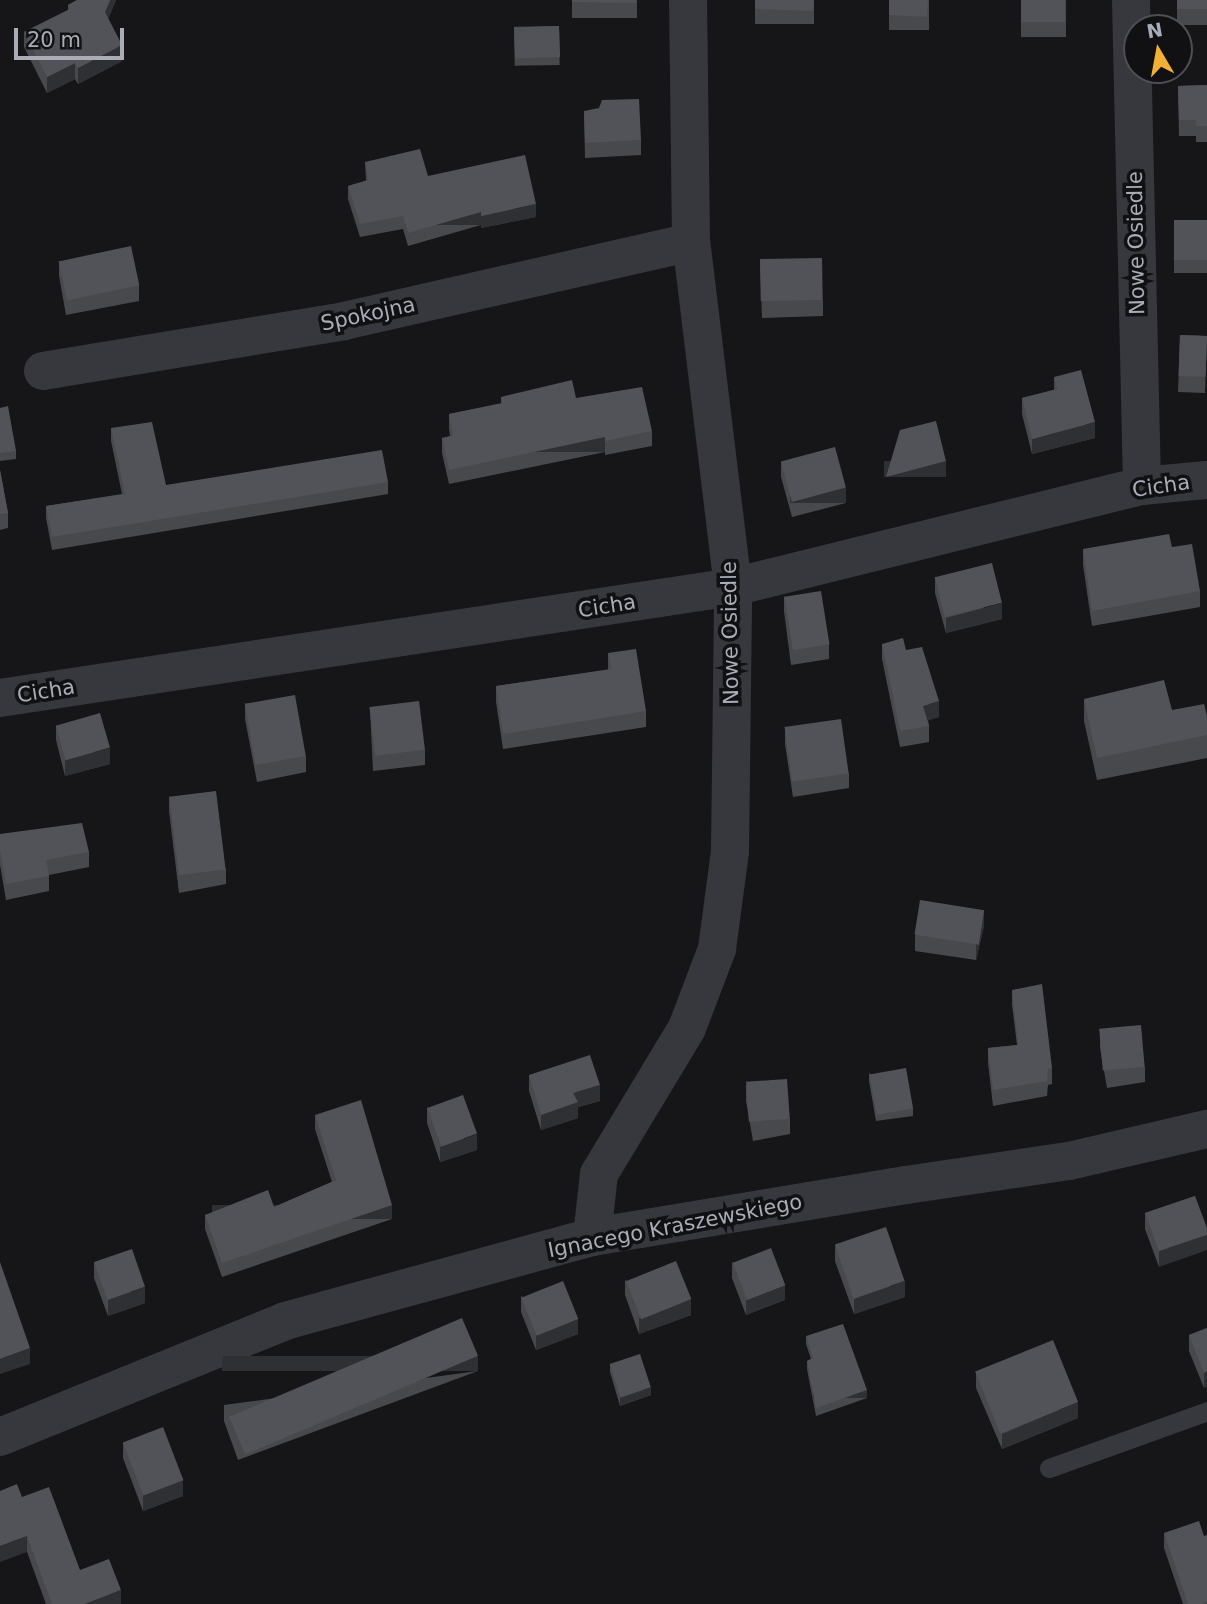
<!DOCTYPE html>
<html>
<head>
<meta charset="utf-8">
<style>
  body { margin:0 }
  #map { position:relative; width:1207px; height:1604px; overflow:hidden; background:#161618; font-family:"DejaVu Sans",sans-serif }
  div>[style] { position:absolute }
  .service>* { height:19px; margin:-9.5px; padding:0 9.5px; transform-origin:9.5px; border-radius:9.5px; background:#37383d }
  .minor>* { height:38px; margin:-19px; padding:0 19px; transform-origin:19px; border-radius:19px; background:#37383d }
  .wall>* { inset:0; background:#47494d; transform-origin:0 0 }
  .shaded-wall>* { inset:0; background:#2f3033; transform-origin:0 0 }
  .building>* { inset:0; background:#525359; transform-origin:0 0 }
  span { translate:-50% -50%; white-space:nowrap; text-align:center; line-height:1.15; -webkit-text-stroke:7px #111113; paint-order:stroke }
  .street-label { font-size:21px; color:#a8adb8 }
  .north { position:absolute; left:1123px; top:14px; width:70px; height:70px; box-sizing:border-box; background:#111113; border:2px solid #4d4f55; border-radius:50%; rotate:350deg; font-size:19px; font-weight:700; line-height:28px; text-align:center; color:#a8adb8 }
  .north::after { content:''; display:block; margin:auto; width:24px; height:32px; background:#f2b134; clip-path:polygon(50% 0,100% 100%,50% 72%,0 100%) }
  .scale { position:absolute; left:14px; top:28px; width:110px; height:32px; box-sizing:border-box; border:4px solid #a8adb8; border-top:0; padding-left:9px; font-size:21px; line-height:24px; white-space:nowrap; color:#a8adb8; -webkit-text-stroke:5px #111113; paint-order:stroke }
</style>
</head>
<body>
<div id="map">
  <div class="service">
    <div style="left:1049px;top:1468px;width:168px;rotate:-19.8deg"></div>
  </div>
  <div class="minor">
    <div style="left:1131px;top:0;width:486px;rotate:88.7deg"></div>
    <div style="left:43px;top:371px;width:305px;rotate:-9.4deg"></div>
    <div style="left:344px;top:321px;width:356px;rotate:-12.8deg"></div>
    <div style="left:0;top:698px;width:741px;rotate:-8.61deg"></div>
    <div style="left:733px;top:587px;width:421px;rotate:-13.9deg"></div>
    <div style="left:1142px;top:486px;width:65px;rotate:-5.3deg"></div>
    <div style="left:592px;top:1237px;width:63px;rotate:-83.7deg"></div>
    <div style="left:599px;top:1174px;width:170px;rotate:-58.9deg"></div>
    <div style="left:687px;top:1028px;width:85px;rotate:-69.2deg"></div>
    <div style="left:717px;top:949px;width:99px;rotate:-82.4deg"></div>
    <div style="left:730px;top:851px;width:264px;rotate:-89.3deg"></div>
    <div style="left:733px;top:587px;width:348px;rotate:-96.9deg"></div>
    <div style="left:691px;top:242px;width:242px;rotate:-90.7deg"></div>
    <div style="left:0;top:1437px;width:308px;rotate:-22.1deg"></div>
    <div style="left:285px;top:1321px;width:318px;rotate:-15.3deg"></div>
    <div style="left:592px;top:1237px;width:318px;rotate:-9.4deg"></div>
    <div style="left:906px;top:1185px;width:165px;rotate:-8.4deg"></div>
    <div style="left:1069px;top:1161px;width:142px;rotate:-13.1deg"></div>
  </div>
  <div class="wall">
    <div style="clip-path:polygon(77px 0,116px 0,108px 19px,122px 61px,78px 84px,75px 79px,47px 93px,24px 47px,24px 32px,68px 10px,68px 5px)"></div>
    <div style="left:572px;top:0;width:65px;height:18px"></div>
    <div style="left:755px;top:0;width:59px;height:24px"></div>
    <div style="left:889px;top:0;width:40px;height:30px"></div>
    <div style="left:1021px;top:0;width:45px;height:37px"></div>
    <div style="left:1177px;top:0;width:30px;height:25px"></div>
    <div style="left:559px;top:26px;width:39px;height:45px;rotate:89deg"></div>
    <div style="clip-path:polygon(1207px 85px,1207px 142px,1196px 142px,1196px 136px,1179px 136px,1178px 86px)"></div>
    <div style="clip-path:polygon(584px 111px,641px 140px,641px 155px,585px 158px)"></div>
    <div style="clip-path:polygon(365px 162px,428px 176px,536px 217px,481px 228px,481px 225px,408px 246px,403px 229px,360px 237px,348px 199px,348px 186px,366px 181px)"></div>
    <div style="left:1174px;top:220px;width:33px;height:53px"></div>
    <div style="clip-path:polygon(59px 261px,139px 285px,139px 301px,66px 315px,59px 276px)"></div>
    <div style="clip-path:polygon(760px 261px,823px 300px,823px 316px,762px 318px)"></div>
    <div style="left:1180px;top:335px;width:27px;height:57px;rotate:2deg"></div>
    <div style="clip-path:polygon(1054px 377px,1095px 438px,1032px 454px,1022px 414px,1022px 398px,1054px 390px)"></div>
    <div style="clip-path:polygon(501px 397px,576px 398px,652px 431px,652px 446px,605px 455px,605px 452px,449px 484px,442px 453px,442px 438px,450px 436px,449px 429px,449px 414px,501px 404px)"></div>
    <div style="clip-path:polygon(0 408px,16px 451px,16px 459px,0 461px)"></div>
    <div style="clip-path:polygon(111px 428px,166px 485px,388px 482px,388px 494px,52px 550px,46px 518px,46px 506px,122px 494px,111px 441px)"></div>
    <div style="clip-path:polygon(781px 461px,846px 503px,792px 517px,781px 477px)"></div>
    <div style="clip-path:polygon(0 470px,8px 513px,8px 528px,0 530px)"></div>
    <div style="clip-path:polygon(1172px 547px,1200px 591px,1200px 607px,1092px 626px,1083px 565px,1083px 549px)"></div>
    <div style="clip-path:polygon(935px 577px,1002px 619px,946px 633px,935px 593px)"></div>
    <div style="clip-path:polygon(784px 596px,829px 644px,829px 659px,791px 665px,784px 611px)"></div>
    <div style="clip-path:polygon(882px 644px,939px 717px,928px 720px,929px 726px,929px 742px,900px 747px,882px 659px)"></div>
    <div style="clip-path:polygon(608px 653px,646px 711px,646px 727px,503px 749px,496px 702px,496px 686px,608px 670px)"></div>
    <div style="clip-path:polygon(1084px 699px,1172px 710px,1207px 716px,1207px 758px,1097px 780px,1084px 721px)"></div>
    <div style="clip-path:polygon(245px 703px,306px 756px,306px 772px,257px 782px,245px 719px)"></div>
    <div style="clip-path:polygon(370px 710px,425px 750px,425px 765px,373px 771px)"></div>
    <div style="clip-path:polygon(56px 725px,110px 764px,65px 776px,56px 740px)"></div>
    <div style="clip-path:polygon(785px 729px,849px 773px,849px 788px,793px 797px,785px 744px)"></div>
    <div style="clip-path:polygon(169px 796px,226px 869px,226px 884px,179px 893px,169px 811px)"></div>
    <div style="clip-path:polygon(0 834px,89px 852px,89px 867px,49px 875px,49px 891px,6px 900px,0 865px)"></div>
    <div style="clip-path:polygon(984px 926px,976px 960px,915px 951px,915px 935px)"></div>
    <div style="clip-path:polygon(1012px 990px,1052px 1068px,1052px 1084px,1048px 1085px,1047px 1096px,993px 1106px,988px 1063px,988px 1048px,1017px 1045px,1012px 1005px)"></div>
    <div style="clip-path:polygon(1100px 1033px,1145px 1067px,1145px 1082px,1107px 1088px,1100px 1048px)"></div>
    <div style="clip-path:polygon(869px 1073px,913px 1108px,913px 1116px,876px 1121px,869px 1081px)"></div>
    <div style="clip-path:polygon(529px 1075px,600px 1101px,578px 1107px,578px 1118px,541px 1130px,529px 1091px)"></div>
    <div style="clip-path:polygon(746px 1085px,790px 1119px,790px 1134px,753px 1141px,746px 1101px)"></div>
    <div style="clip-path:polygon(427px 1107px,477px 1150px,440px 1162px,427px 1123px)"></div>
    <div style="clip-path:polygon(315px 1115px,392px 1219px,222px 1277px,205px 1229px,205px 1215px,274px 1207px,332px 1182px,315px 1129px)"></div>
    <div style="clip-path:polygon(1195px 1196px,1159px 1267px,1145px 1229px,1145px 1213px)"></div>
    <div style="clip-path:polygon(835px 1246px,905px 1297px,854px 1314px,835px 1261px)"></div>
    <div style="clip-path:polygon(94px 1262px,145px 1303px,108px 1316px,94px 1278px)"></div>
    <div style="clip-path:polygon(732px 1262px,785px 1300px,746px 1315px,732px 1278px)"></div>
    <div style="clip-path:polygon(625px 1280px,691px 1315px,639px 1334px,625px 1295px)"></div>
    <div style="clip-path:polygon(521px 1296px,578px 1334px,536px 1350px,521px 1312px)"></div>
    <div style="clip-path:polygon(1207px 1328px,1204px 1388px,1189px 1351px,1189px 1335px)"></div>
    <div style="clip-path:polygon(806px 1336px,867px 1398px,816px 1416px,807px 1369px,807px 1361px,811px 1359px,806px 1344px)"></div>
    <div style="clip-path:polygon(610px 1364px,651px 1395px,620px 1406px,610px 1372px)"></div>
    <div style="clip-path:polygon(478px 1371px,238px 1460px,224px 1421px,224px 1405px)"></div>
    <div style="clip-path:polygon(976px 1373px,1078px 1418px,1002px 1449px,976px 1388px)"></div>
    <div style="clip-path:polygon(123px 1443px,183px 1496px,143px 1511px,123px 1458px)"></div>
    <div style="clip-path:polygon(22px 1497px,80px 1570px,121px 1604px,46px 1604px,27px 1552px)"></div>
    <div style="clip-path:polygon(1164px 1533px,1204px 1536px,1207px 1604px,1183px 1604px,1164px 1548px)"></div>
  </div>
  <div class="shaded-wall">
    <div style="clip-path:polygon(110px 0,116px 0,105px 27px,105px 12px)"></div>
    <div style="clip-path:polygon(122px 45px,122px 61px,78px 84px,78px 68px)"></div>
    <div style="clip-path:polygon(75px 63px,75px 79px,47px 93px,47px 77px)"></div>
    <div style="clip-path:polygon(536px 204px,536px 217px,481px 228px,481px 216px)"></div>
    <div style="left:481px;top:212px;width:13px;height:76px;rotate:90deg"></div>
    <div style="clip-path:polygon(1095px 422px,1095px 438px,1032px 454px,1032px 439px)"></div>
    <div style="left:605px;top:437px;width:15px;height:159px;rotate:90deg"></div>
    <div style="left:946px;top:461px;width:16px;height:62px;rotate:90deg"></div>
    <div style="left:846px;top:488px;width:15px;height:56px;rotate:90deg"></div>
    <div style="clip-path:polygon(1002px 603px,1002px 619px,946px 633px,946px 618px)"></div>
    <div style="clip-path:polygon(939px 701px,939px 717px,923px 722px,923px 706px)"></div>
    <div style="clip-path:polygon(110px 748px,110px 764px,65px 776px,65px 760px)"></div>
    <div style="clip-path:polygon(984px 910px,984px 926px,976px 960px,976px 945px)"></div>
    <div style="clip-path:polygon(600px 1085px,600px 1101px,578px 1107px,578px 1118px,541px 1130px,541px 1115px,573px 1093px)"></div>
    <div style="clip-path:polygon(477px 1134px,477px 1150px,440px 1162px,440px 1147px)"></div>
    <div style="left:392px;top:1205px;width:14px;height:180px;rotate:90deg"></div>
    <div style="clip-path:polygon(1207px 1235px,1207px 1250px,1159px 1267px,1159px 1251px)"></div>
    <div style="clip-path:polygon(905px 1281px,905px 1297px,854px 1314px,854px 1299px)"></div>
    <div style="clip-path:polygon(785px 1285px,785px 1300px,746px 1315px,746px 1300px)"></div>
    <div style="clip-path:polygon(145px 1287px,145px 1303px,108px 1316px,108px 1300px)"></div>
    <div style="clip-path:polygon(691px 1299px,691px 1315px,639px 1334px,639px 1318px)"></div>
    <div style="clip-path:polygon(578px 1319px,578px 1334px,536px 1350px,536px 1334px)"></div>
    <div style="clip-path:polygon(30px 1348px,30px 1364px,0 1374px,0 1359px)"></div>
    <div style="left:478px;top:1356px;width:15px;height:256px;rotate:90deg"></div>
    <div style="clip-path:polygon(1207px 1371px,1207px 1387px,1204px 1388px,1204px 1373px)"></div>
    <div style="clip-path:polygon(651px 1387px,651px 1395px,620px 1406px,620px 1398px)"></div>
    <div style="left:867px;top:1390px;width:8px;height:54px;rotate:90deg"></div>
    <div style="clip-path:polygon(1078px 1402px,1078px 1418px,1002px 1449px,1002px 1434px)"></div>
    <div style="clip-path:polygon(183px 1480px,183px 1496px,143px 1511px,143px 1495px)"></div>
    <div style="clip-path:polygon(27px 1536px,27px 1552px,0 1562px,0 1546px)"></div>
    <div style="clip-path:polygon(121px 1590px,121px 1604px,84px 1604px)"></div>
  </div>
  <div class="building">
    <div style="clip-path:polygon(77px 0,110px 0,105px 12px,122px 45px,78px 68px,75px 63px,47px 77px,24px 32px,70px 9px,68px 5px)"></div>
    <div style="clip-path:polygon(572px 0,636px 0,636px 3px,572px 2px)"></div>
    <div style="clip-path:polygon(755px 0,814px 0,813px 11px,755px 9px)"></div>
    <div style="clip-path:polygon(889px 0,928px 0,927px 17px,889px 15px)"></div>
    <div style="left:1021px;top:0;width:44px;height:22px"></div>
    <div style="left:1177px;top:0;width:30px;height:9px"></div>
    <div style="left:559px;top:26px;width:31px;height:45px;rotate:88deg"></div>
    <div style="clip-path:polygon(1207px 85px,1207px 126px,1196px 126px,1196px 120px,1179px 120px,1178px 86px)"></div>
    <div style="clip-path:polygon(639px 99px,641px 140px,585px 143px,584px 111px,599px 108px,602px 100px)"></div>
    <div style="clip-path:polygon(420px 149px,428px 176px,525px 155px,536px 204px,481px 216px,481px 212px,408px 233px,403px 216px,360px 224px,348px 186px,368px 180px,365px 162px)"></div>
    <div style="left:1174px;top:220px;width:33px;height:40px"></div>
    <div style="left:131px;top:246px;width:40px;height:74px;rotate:78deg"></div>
    <div style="left:822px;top:258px;width:42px;height:62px;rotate:89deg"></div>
    <div style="left:1180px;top:335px;width:27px;height:41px;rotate:2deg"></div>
    <div style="clip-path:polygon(1081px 370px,1095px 422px,1032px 439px,1022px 398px,1057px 389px,1054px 377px)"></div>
    <div style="clip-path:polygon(572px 380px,576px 398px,642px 387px,652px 431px,605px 441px,605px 437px,449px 470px,442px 438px,453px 436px,449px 414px,502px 403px,501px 397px)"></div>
    <div style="clip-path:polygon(8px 406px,16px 451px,0 453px,0 408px)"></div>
    <div style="clip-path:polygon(936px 421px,946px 461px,886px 477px,900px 430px)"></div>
    <div style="clip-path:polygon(152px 422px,166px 485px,382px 450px,388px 482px,52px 537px,46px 506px,125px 494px,111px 428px)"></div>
    <div style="left:835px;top:447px;width:42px;height:56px;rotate:75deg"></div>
    <div style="clip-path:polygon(0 470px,8px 513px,0 514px)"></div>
    <div style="clip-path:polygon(1169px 534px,1172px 547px,1192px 544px,1200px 591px,1092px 611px,1083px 549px)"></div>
    <div style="left:992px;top:563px;width:41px;height:59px;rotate:76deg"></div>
    <div style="left:821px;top:591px;width:54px;height:37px;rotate:81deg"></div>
    <div style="clip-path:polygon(903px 638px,906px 650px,922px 647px,939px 701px,923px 706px,929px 726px,900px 731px,882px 644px)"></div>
    <div style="clip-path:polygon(636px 649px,646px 711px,503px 734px,496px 686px,611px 669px,608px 653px)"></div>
    <div style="clip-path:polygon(1164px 680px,1172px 710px,1204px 704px,1207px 716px,1207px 735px,1097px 758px,1084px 699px)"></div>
    <div style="left:295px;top:695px;width:62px;height:51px;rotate:80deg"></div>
    <div style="left:419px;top:701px;width:49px;height:50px;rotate:83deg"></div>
    <div style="left:100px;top:713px;width:36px;height:46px;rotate:74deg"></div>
    <div style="left:841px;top:719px;width:55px;height:57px;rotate:82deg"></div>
    <div style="left:216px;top:791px;width:79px;height:47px;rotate:83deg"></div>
    <div style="clip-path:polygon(82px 823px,89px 852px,46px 860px,49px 876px,6px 884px,0 850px,0 834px)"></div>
    <div style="left:920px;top:900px;width:65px;height:35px;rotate:9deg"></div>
    <div style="clip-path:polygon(1042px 984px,1052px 1068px,1048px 1069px,1047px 1081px,993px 1090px,988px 1048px,1018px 1045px,1012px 990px)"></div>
    <div style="left:1141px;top:1025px;width:42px;height:42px;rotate:85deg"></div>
    <div style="clip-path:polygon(590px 1055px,600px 1085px,573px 1093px,578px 1102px,541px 1115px,529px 1075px)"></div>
    <div style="left:906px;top:1068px;width:41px;height:37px;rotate:80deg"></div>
    <div style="left:787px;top:1079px;width:40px;height:41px;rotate:86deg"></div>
    <div style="left:463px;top:1095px;width:41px;height:38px;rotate:70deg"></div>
    <div style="clip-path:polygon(361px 1100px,392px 1205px,222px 1263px,205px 1215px,268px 1190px,274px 1207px,336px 1180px,315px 1115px)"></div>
    <div style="clip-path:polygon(1195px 1196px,1207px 1228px,1207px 1235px,1159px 1251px,1145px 1213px)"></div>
    <div style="left:886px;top:1227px;width:57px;height:54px;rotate:71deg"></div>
    <div style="left:771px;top:1248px;width:40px;height:41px;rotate:69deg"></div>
    <div style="left:132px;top:1249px;width:40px;height:40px;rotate:71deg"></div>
    <div style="left:676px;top:1261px;width:41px;height:54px;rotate:68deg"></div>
    <div style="clip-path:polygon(0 1262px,30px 1348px,0 1359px)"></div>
    <div style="left:563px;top:1281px;width:41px;height:45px;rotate:68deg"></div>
    <div style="left:462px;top:1318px;width:41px;height:253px;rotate:67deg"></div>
    <div style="clip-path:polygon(843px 1324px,867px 1390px,816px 1408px,807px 1361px,813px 1358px,806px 1336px)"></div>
    <div style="clip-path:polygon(1207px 1328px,1207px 1371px,1204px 1373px,1189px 1335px)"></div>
    <div style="left:1053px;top:1340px;width:67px;height:84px;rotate:68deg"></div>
    <div style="left:640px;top:1354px;width:35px;height:32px;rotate:72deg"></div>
    <div style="left:163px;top:1427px;width:57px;height:43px;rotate:69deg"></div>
    <div style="clip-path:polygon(17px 1484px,22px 1497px,49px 1487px,80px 1570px,109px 1559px,121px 1590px,84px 1604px,52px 1604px,27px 1536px,0 1546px,0 1491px)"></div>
    <div style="clip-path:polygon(1199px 1521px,1204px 1536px,1207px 1535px,1207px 1602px,1201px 1604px,1188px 1604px,1164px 1533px)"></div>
  </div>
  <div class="street-label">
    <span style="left:1136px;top:243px;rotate:-91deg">Nowe Osiedle</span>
    <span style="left:368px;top:314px;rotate:-12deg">Spokojna</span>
    <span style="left:1161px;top:486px;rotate:-8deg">Cicha</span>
    <span style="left:607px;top:606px;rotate:-9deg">Cicha</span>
    <span style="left:730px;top:633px;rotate:-91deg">Nowe Osiedle</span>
    <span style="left:46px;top:691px;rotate:-9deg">Cicha</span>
    <span style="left:675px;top:1226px;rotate:-11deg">Ignacego Kraszewskiego</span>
  </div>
  <div class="north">N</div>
  <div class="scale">20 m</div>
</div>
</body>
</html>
